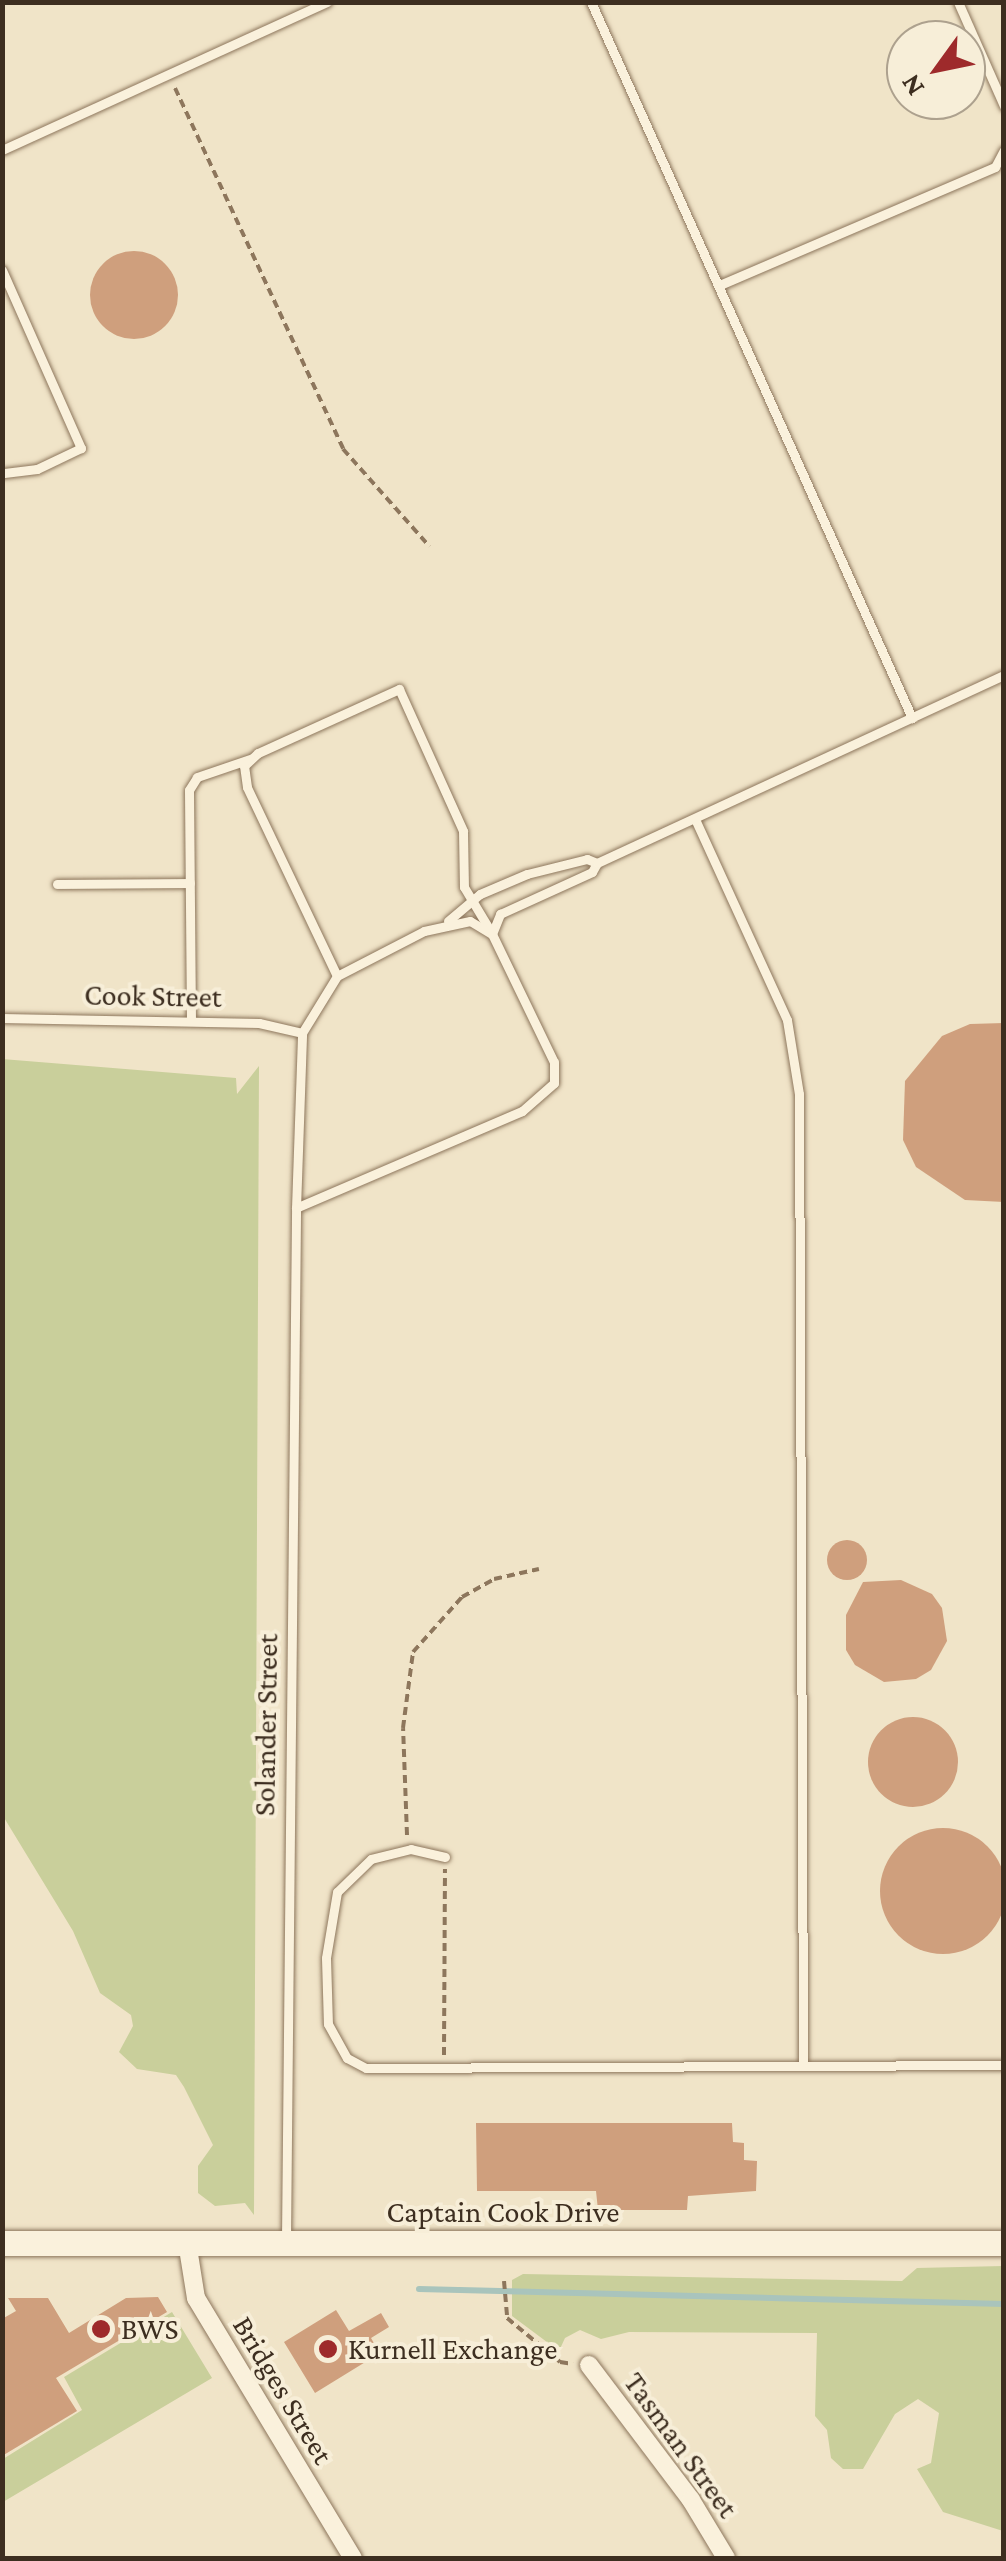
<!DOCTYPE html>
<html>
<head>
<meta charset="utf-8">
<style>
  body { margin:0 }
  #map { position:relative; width:1006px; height:2561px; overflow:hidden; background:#f0e4c8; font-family:"Crimson Pro",serif }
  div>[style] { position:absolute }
  .green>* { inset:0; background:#c9cf9b }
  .stream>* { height:6px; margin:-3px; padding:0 3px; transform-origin:3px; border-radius:3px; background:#a9c4bc }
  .building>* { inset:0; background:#cf9f7d }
  .round { border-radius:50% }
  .path>* { height:4px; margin-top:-2px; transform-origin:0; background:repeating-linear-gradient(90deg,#8d765c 0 8px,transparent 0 13px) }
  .roads { filter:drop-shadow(0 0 2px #8d765c) drop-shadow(0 0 2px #8d765c) }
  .service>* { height:9px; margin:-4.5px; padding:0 4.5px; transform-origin:4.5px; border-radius:4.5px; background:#faf1dc }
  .minor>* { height:18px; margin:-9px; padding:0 9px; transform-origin:9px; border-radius:9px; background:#faf1dc }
  .secondary>* { height:25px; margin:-12.5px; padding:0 12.5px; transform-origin:12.5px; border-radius:12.5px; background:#faf1dc }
  .dots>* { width:28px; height:28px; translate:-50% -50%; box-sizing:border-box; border:5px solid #f7eed8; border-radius:50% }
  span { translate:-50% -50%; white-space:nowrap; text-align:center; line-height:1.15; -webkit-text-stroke:8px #f7eed8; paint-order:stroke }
  .street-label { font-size:30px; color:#3d2e20 }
  .poi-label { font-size:30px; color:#3d2e20 }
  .left { translate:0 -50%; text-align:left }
  .frame { position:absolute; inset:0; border:5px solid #3d2e20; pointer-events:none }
  .north { position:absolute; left:886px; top:20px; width:100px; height:100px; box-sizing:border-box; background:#f7eed8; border:2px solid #ada18e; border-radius:50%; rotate:237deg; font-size:28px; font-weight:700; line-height:40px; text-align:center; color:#3d2e20 }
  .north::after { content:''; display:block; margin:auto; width:35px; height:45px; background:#9e2a2b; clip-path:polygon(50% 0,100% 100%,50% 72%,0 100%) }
</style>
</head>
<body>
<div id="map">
  <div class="green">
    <div style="clip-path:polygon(2px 1059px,236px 1078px,237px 1094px,259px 1066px,254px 2215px,245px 2203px,215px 2206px,198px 2193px,198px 2166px,213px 2145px,184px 2087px,176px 2075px,137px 2069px,119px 2052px,133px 2026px,131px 2015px,100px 1993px,73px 1931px,3px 1816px)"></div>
    <div style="clip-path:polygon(1003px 2266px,1003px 2531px,943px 2512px,917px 2469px,931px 2463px,939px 2413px,918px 2399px,895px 2414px,863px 2469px,843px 2469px,831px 2458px,827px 2430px,815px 2416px,817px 2333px,629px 2332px,601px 2339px,580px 2330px,565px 2338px,559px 2351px,512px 2316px,512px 2280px,523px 2274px,902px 2281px,917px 2268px)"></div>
    <div style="clip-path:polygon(172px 2312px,212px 2378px,3px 2502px,3px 2459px,82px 2410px,64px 2377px)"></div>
  </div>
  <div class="stream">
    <div style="left:419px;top:2289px;width:585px;rotate:1.47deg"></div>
  </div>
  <div class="building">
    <div class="round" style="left:90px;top:251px;width:88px;height:88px"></div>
    <div style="clip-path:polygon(1004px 1023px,1004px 1202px,965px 1200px,916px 1167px,903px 1140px,905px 1081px,942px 1036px,970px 1024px)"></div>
    <div class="round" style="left:827px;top:1540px;width:40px;height:40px"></div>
    <div style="clip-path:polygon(901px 1580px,932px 1594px,942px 1608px,947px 1641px,931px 1670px,916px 1679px,884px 1682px,855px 1665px,846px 1650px,846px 1615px,863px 1582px)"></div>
    <div class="round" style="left:868px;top:1717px;width:90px;height:90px"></div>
    <div class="round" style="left:880px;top:1828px;width:126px;height:126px"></div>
    <div style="clip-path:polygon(476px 2123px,732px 2123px,733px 2142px,744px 2143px,744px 2160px,757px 2161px,756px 2191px,688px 2196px,687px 2210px,598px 2210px,596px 2191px,477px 2191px)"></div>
    <div style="clip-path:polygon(158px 2297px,167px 2312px,56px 2378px,77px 2411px,2px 2456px,2px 2319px,16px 2311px,8px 2298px,48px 2298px,69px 2333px,126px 2298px)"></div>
    <div style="clip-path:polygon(336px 2310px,349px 2331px,381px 2313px,389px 2327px,371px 2338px,375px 2345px,362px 2352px,367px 2361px,315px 2393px,284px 2342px)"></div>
  </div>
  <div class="path">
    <div style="left:175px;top:88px;width:398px;rotate:65deg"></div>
    <div style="left:343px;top:449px;width:130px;rotate:48.4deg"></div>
    <div style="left:407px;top:1835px;width:107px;rotate:-92.1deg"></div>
    <div style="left:403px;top:1728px;width:77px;rotate:-82.5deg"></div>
    <div style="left:413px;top:1652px;width:74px;rotate:-48.3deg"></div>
    <div style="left:462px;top:1597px;width:37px;rotate:-29deg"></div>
    <div style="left:494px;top:1579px;width:46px;rotate:-12.5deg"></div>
    <div style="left:444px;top:2055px;width:186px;rotate:-89.7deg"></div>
    <div style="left:504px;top:2281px;width:37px;rotate:85deg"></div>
    <div style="left:507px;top:2318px;width:69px;rotate:39.7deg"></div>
    <div style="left:560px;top:2362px;width:13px;rotate:9deg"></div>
  </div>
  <div class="roads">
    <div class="service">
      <div style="left:591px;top:2px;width:785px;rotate:65.85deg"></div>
      <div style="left:958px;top:2px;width:114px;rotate:66.1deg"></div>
      <div style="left:2px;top:150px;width:357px;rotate:-24.5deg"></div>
      <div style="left:2px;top:270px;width:195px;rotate:66.1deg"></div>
      <div style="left:81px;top:448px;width:49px;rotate:154.5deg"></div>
      <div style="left:37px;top:469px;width:35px;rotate:173deg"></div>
      <div style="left:722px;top:284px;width:297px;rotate:-23.2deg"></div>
      <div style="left:995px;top:167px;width:19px;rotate:-62deg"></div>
      <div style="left:695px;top:819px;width:221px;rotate:65.4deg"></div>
      <div style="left:787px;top:1020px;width:75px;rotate:80.8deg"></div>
      <div style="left:799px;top:1094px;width:971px;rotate:89.76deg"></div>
      <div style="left:57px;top:884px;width:133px;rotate:-0.4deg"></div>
      <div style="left:448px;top:921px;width:42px;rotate:-40.2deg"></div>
      <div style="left:480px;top:894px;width:51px;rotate:-23.1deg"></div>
      <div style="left:527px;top:874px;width:62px;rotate:-14deg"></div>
      <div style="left:587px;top:859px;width:11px;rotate:22deg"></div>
      <div style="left:492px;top:934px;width:22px;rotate:-68deg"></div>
      <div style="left:500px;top:914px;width:101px;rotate:-24.5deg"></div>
      <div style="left:592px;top:872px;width:10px;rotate:-61deg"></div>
      <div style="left:597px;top:863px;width:448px;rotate:-24.8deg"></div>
      <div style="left:337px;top:976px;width:209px;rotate:-115.5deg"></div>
      <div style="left:247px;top:787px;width:21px;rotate:-98deg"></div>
      <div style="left:244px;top:766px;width:19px;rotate:-43deg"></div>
      <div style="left:258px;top:753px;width:155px;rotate:-24.4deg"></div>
      <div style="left:399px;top:689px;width:156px;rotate:65.7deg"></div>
      <div style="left:463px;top:831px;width:56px;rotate:89deg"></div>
      <div style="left:464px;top:887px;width:52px;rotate:59deg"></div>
      <div style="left:2px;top:1018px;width:257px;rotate:1.1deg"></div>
      <div style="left:259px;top:1023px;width:44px;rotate:13.1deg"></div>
      <div style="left:191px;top:1021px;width:231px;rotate:-90.5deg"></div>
      <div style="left:189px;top:790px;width:15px;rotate:-58deg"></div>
      <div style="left:197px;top:777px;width:56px;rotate:-18.8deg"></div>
      <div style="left:445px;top:1857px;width:35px;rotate:-167deg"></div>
      <div style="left:411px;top:1849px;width:41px;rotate:166deg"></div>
      <div style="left:371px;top:1859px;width:47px;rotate:135.9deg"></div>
      <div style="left:337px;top:1892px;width:67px;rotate:99.5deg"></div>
      <div style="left:326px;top:1958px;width:66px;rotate:88.3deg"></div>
      <div style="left:328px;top:2024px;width:39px;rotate:61deg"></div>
      <div style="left:347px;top:2058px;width:21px;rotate:28deg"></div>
      <div style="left:366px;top:2068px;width:638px;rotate:-0.27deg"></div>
      <div style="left:286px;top:2239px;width:1031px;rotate:-89.44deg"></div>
      <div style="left:296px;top:1208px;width:175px;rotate:-88deg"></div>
      <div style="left:302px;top:1033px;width:67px;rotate:-58.4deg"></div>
      <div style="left:337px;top:976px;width:98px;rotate:-27.3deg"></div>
      <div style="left:424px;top:931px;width:47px;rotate:-12.3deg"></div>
      <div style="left:470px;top:921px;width:26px;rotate:31deg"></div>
      <div style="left:492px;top:934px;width:142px;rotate:64.2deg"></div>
      <div style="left:554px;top:1062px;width:21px;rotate:90deg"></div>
      <div style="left:554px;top:1083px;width:43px;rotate:138.8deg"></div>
      <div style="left:522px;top:1111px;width:246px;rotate:156.8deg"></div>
    </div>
    <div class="minor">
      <div style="left:187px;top:2242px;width:57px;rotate:80.9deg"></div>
      <div style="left:196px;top:2298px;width:304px;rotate:58.9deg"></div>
      <div style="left:589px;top:2365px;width:169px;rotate:52.9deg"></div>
      <div style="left:691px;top:2500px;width:68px;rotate:58.9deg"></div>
    </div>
    <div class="secondary">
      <div style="left:2px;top:2243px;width:1002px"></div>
    </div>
  </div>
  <div class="dots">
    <div style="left:101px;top:2329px;background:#9e2a2b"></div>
    <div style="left:328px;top:2349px;background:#9e2a2b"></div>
  </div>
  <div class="street-label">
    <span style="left:153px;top:996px;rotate:1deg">Cook Street</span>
    <span style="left:266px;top:1725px;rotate:-89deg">Solander Street</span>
    <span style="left:503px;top:2212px">Captain Cook Drive</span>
    <span style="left:283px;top:2390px;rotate:59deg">Bridges Street</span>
    <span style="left:681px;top:2445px;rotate:54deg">Tasman Street</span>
  </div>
  <div class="poi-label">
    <span class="left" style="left:121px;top:2329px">BWS</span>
    <span class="left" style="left:348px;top:2349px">Kurnell Exchange</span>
  </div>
  <div class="frame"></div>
  <div class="north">N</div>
</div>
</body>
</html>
